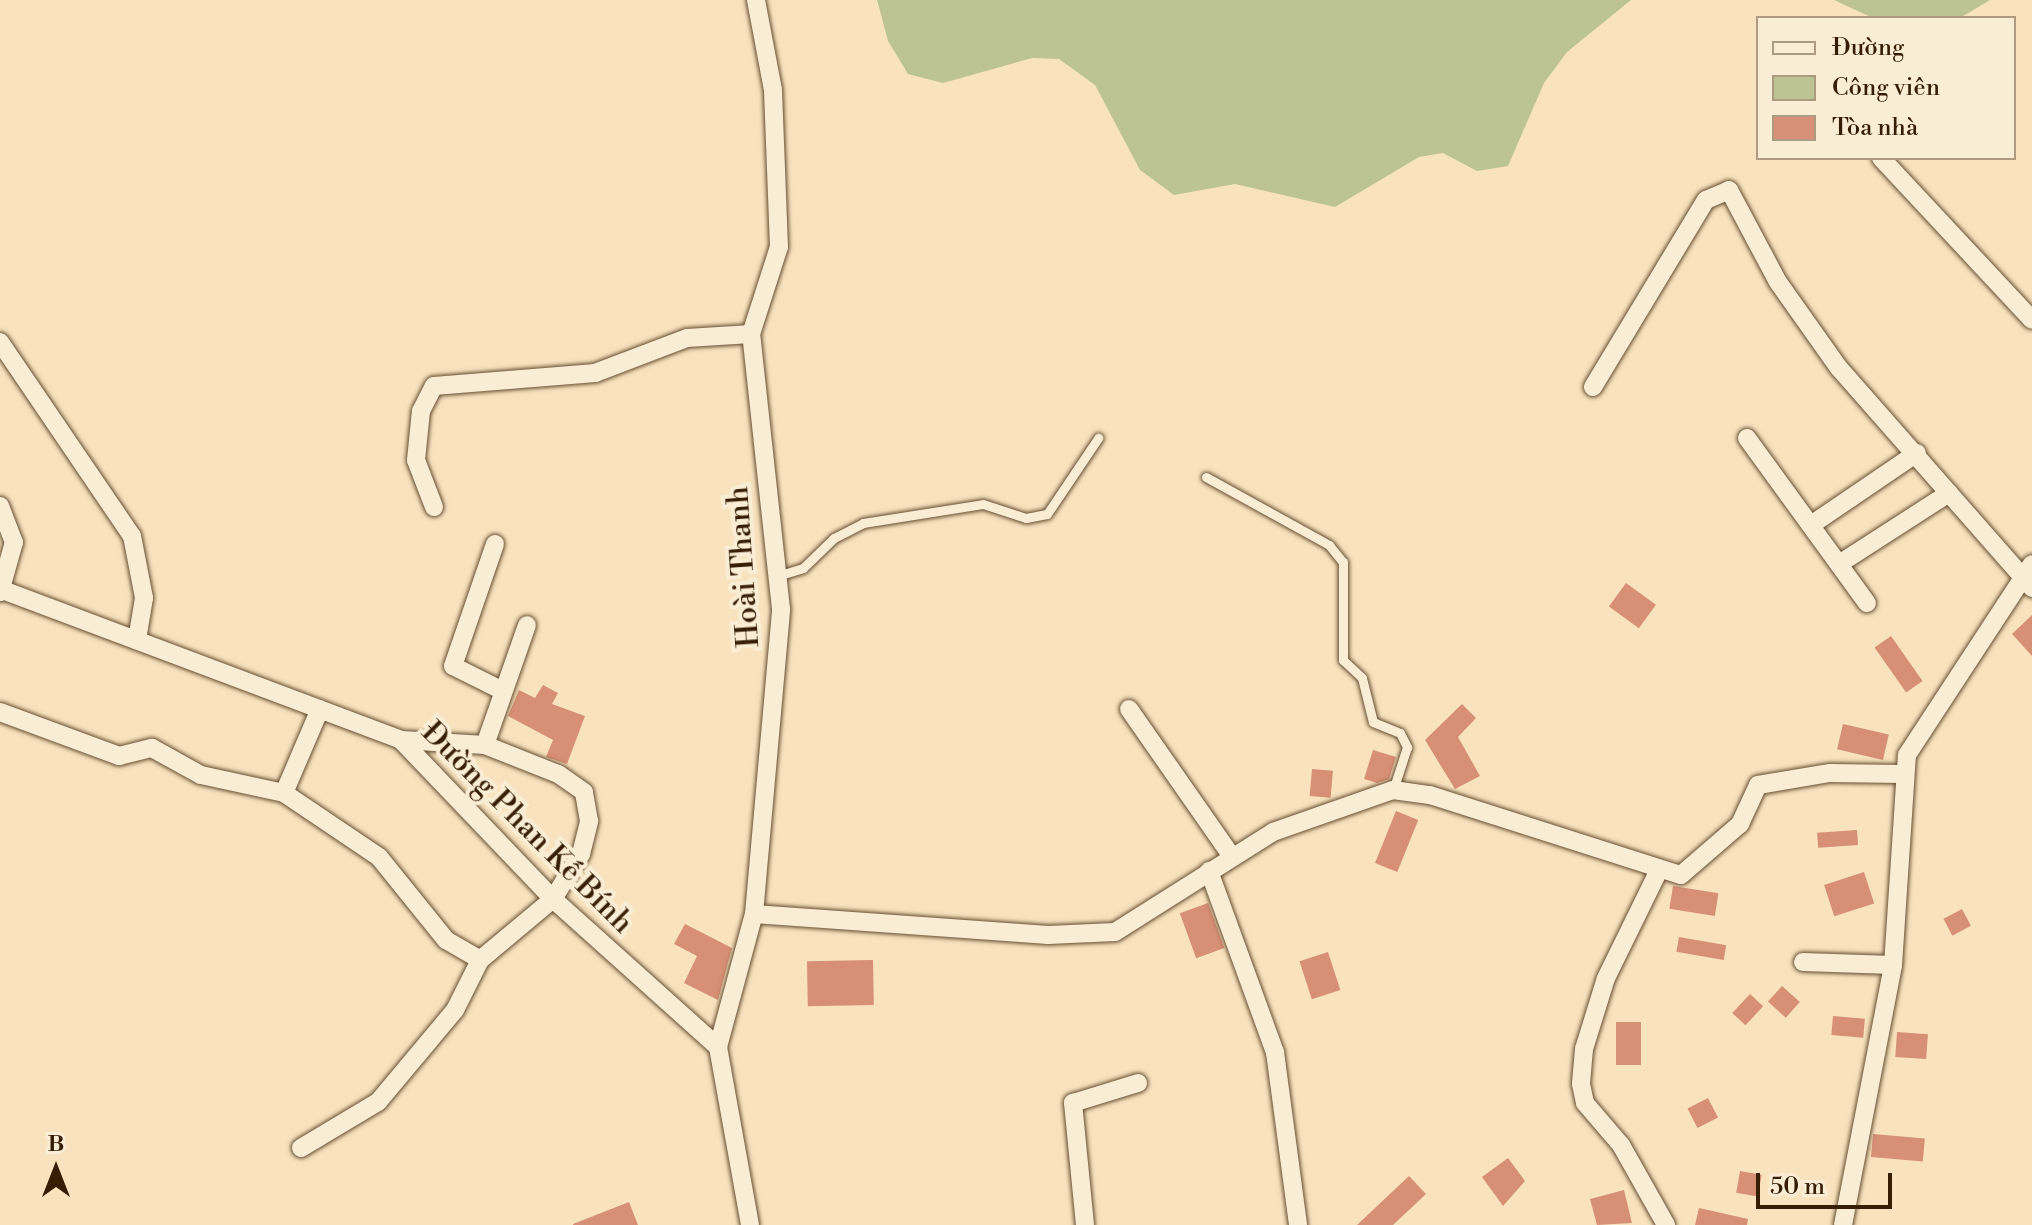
<!DOCTYPE html>
<html>
<head>
<meta charset="utf-8">
<style>
  body { margin:0 }
  #map { position:relative; width:2032px; height:1225px; overflow:hidden; background:#f8e3be; font-family:"Libre Bodoni",serif }
  div>[style] { position:absolute }
  .green>* { inset:0; background:#bcc493 }
  .building>* { inset:0; background:#d78f75; transform-origin:0 0 }
  .roads { filter:drop-shadow(0 0 2px #664e32) drop-shadow(0 0 2px #664e32) }
  .service>* { height:9px; margin:-4.5px; padding:0 4.5px; transform-origin:4.5px; border-radius:4.5px; background:#faedd5 }
  .minor>* { height:18px; margin:-9px; padding:0 9px; transform-origin:9px; border-radius:9px; background:#faedd5 }
  span { translate:-50% -50%; white-space:nowrap; text-align:center; line-height:1.15; -webkit-text-stroke:8px #faedd5; paint-order:stroke }
  .street-label { font-size:30px; color:#361d04 }
  .legend { position:absolute; left:1756px; top:16px; width:260px; height:144px; box-sizing:border-box; background:#faedd5; border:2px solid #ac9a81; margin:0; padding:10px 14px; list-style:none; font-size:24px; color:#361d04 }
  .legend li { display:flex; align-items:center; gap:16px; height:40px }
  .legend b { width:40px; border:2px solid #ac9a81 }
  .north { position:absolute; left:16px; top:1129px; width:80px; height:80px; -webkit-text-stroke:6px #faedd5; paint-order:stroke; rotate:0deg; font-size:22px; font-weight:700; line-height:32px; text-align:center; color:#361d04 }
  .north::after { content:''; display:block; margin:auto; width:28px; height:36px; background:#361d04; clip-path:polygon(50% 0,100% 100%,50% 72%,0 100%) }
  .scale { position:absolute; left:1756px; top:1173px; width:136px; height:36px; box-sizing:border-box; border:4px solid #361d04; border-top:0; padding-left:10px; font-size:24px; line-height:28px; white-space:nowrap; color:#361d04; -webkit-text-stroke:6px #faedd5; paint-order:stroke }
</style>
</head>
<body>
<div id="map">
  <div class="green">
    <div style="clip-path:polygon(877px 0,1631px 0,1567px 52px,1544px 83px,1508px 166px,1477px 171px,1443px 153px,1419px 157px,1335px 207px,1235px 184px,1174px 195px,1140px 170px,1095px 85px,1059px 59px,1032px 58px,943px 83px,908px 74px,888px 41px)"></div>
    <div style="clip-path:polygon(1834px 0,1990px 0,1960px 18px,1873px 18px)"></div>
  </div>
  <div class="building">
    <div style="left:1626px;top:583px;width:37px;height:29px;rotate:36deg"></div>
    <div style="clip-path:polygon(2032px 615px,2032px 656px,2012px 634px)"></div>
    <div style="left:1891px;top:636px;width:55px;height:20px;rotate:55deg"></div>
    <div style="clip-path:polygon(543px 685px,558px 693px,552px 704px,585px 716px,567px 764px,546px 757px,553px 740px,508px 716px,519px 690px,535px 698px)"></div>
    <div style="clip-path:polygon(1462px 704px,1476px 718px,1458px 737px,1480px 776px,1455px 789px,1425px 740px)"></div>
    <div style="left:1843px;top:724px;width:47px;height:26px;rotate:13deg"></div>
    <div style="clip-path:polygon(1373px 750px,1396px 757px,1389px 779px,1377px 783px,1364px 779px)"></div>
    <div style="left:1312px;top:769px;width:21px;height:27px;rotate:5deg"></div>
    <div style="left:1396px;top:811px;width:24px;height:56px;rotate:22deg"></div>
    <div style="left:1857px;top:830px;width:15px;height:40px;rotate:86deg"></div>
    <div style="left:1864px;top:872px;width:33px;height:42px;rotate:72deg"></div>
    <div style="left:1673px;top:886px;width:46px;height:23px;rotate:9deg"></div>
    <div style="left:1208px;top:903px;width:48px;height:30px;rotate:70deg"></div>
    <div style="left:1962px;top:909px;width:19px;height:21px;rotate:62deg"></div>
    <div style="clip-path:polygon(685px 924px,732px 948px,718px 1000px,684px 983px,697px 956px,674px 944px)"></div>
    <div style="left:1679px;top:937px;width:48px;height:15px;rotate:10deg"></div>
    <div style="left:1328px;top:952px;width:40px;height:30px;rotate:72deg"></div>
    <div style="left:873px;top:960px;width:45px;height:66px;rotate:89deg"></div>
    <div style="left:1782px;top:986px;width:24px;height:21px;rotate:42deg"></div>
    <div style="left:1750px;top:994px;width:18px;height:26px;rotate:43deg"></div>
    <div style="left:1833px;top:1016px;width:32px;height:19px;rotate:5deg"></div>
    <div style="left:1616px;top:1022px;width:25px;height:43px"></div>
    <div style="left:1897px;top:1032px;width:31px;height:25px;rotate:4deg"></div>
    <div style="left:1708px;top:1098px;width:22px;height:23px;rotate:63deg"></div>
    <div style="left:1873px;top:1134px;width:52px;height:23px;rotate:5deg"></div>
    <div style="clip-path:polygon(1508px 1158px,1525px 1181px,1503px 1206px,1482px 1177px)"></div>
    <div style="left:1740px;top:1171px;width:22px;height:22px;rotate:10deg"></div>
    <div style="clip-path:polygon(1409px 1176px,1426px 1194px,1393px 1225px,1357px 1225px)"></div>
    <div style="clip-path:polygon(1624px 1190px,1632px 1223px,1597px 1225px,1590px 1199px)"></div>
    <div style="clip-path:polygon(629px 1202px,638px 1225px,573px 1225px,573px 1224px)"></div>
    <div style="clip-path:polygon(1699px 1208px,1748px 1219px,1747px 1225px,1695px 1225px)"></div>
  </div>
  <div class="roads">
    <div class="service">
      <div style="left:1206px;top:477px;width:141px;rotate:28.9deg"></div>
      <div style="left:1329px;top:545px;width:22px;rotate:51deg"></div>
      <div style="left:1343px;top:562px;width:98px;rotate:90deg"></div>
      <div style="left:1343px;top:660px;width:26px;rotate:43deg"></div>
      <div style="left:1362px;top:678px;width:45px;rotate:76deg"></div>
      <div style="left:1373px;top:722px;width:29px;rotate:22deg"></div>
      <div style="left:1400px;top:733px;width:16px;rotate:63deg"></div>
      <div style="left:1407px;top:747px;width:45px;rotate:108deg"></div>
      <div style="left:777px;top:576px;width:27px;rotate:-17deg"></div>
      <div style="left:803px;top:568px;width:43px;rotate:-44.1deg"></div>
      <div style="left:834px;top:538px;width:33px;rotate:-27deg"></div>
      <div style="left:863px;top:523px;width:121px;rotate:-9deg"></div>
      <div style="left:983px;top:504px;width:45px;rotate:18deg"></div>
      <div style="left:1026px;top:518px;width:21px;rotate:-11deg"></div>
      <div style="left:1047px;top:514px;width:92px;rotate:-56.1deg"></div>
    </div>
    <div class="minor">
      <div style="left:1881px;top:158px;width:221px;rotate:47deg"></div>
      <div style="left:0;top:342px;width:235px;rotate:55.8deg"></div>
      <div style="left:132px;top:536px;width:63px;rotate:79deg"></div>
      <div style="left:144px;top:598px;width:43px;rotate:99.5deg"></div>
      <div style="left:1593px;top:387px;width:218px;rotate:-58.9deg"></div>
      <div style="left:1706px;top:200px;width:25px;rotate:-23deg"></div>
      <div style="left:1729px;top:190px;width:104px;rotate:62deg"></div>
      <div style="left:1778px;top:282px;width:105px;rotate:54.7deg"></div>
      <div style="left:1839px;top:368px;width:293px;rotate:48.7deg"></div>
      <div style="left:1747px;top:438px;width:204px;rotate:54deg"></div>
      <div style="left:0;top:506px;width:39px;rotate:69deg"></div>
      <div style="left:14px;top:542px;width:52px;rotate:105.6deg"></div>
      <div style="left:434px;top:507px;width:50px;rotate:-111deg"></div>
      <div style="left:416px;top:460px;width:49px;rotate:-84.2deg"></div>
      <div style="left:421px;top:411px;width:28px;rotate:-63deg"></div>
      <div style="left:434px;top:386px;width:162px;rotate:-4.6deg"></div>
      <div style="left:595px;top:373px;width:98px;rotate:-20.8deg"></div>
      <div style="left:687px;top:338px;width:64px;rotate:-3.6deg"></div>
      <div style="left:1811px;top:525px;width:128px;rotate:-34.2deg"></div>
      <div style="left:495px;top:544px;width:129px;rotate:109deg"></div>
      <div style="left:453px;top:666px;width:56px;rotate:26.6deg"></div>
      <div style="left:1839px;top:564px;width:131px;rotate:-32.8deg"></div>
      <div style="left:0;top:589px;width:428px;rotate:20.6deg"></div>
      <div style="left:401px;top:740px;width:220px;rotate:46.3deg"></div>
      <div style="left:553px;top:899px;width:222px;rotate:41.9deg"></div>
      <div style="left:1129px;top:709px;width:177px;rotate:55.1deg"></div>
      <div style="left:0;top:712px;width:127px;rotate:20.3deg"></div>
      <div style="left:119px;top:756px;width:34px;rotate:-14deg"></div>
      <div style="left:152px;top:748px;width:56px;rotate:28.9deg"></div>
      <div style="left:201px;top:775px;width:85px;rotate:12.2deg"></div>
      <div style="left:284px;top:793px;width:115px;rotate:34deg"></div>
      <div style="left:379px;top:857px;width:107px;rotate:51.1deg"></div>
      <div style="left:446px;top:940px;width:39px;rotate:30deg"></div>
      <div style="left:485px;top:745px;width:127px;rotate:-70.7deg"></div>
      <div style="left:284px;top:793px;width:91px;rotate:-66.8deg"></div>
      <div style="left:1659px;top:870px;width:120px;rotate:116.1deg"></div>
      <div style="left:1606px;top:978px;width:74px;rotate:107.2deg"></div>
      <div style="left:1584px;top:1049px;width:35px;rotate:95deg"></div>
      <div style="left:1581px;top:1084px;width:19px;rotate:78deg"></div>
      <div style="left:1585px;top:1103px;width:55px;rotate:49.4deg"></div>
      <div style="left:1621px;top:1145px;width:92px;rotate:60.6deg"></div>
      <div style="left:1209px;top:871px;width:193px;rotate:70deg"></div>
      <div style="left:1275px;top:1052px;width:175px;rotate:82.4deg"></div>
      <div style="left:754px;top:914px;width:295px;rotate:4.1deg"></div>
      <div style="left:1048px;top:935px;width:67px;rotate:-2.6deg"></div>
      <div style="left:1115px;top:932px;width:187px;rotate:-32.3deg"></div>
      <div style="left:1273px;top:832px;width:127px;rotate:-19.3deg"></div>
      <div style="left:1393px;top:790px;width:37px;rotate:8deg"></div>
      <div style="left:1430px;top:795px;width:263px;rotate:17.7deg"></div>
      <div style="left:1681px;top:875px;width:78px;rotate:-40.8deg"></div>
      <div style="left:1740px;top:824px;width:43px;rotate:-65.2deg"></div>
      <div style="left:1758px;top:785px;width:73px;rotate:-9.5deg"></div>
      <div style="left:1830px;top:773px;width:73px;rotate:0.8deg"></div>
      <div style="left:1803px;top:962px;width:90px;rotate:1.9deg"></div>
      <div style="left:301px;top:1148px;width:90px;rotate:-30.9deg"></div>
      <div style="left:378px;top:1102px;width:120px;rotate:-50.1deg"></div>
      <div style="left:455px;top:1010px;width:56px;rotate:-63.4deg"></div>
      <div style="left:480px;top:960px;width:95px;rotate:-39.9deg"></div>
      <div style="left:553px;top:899px;width:53px;rotate:-58.1deg"></div>
      <div style="left:581px;top:854px;width:34px;rotate:-76deg"></div>
      <div style="left:589px;top:821px;width:29px;rotate:-100deg"></div>
      <div style="left:584px;top:792px;width:32px;rotate:-145deg"></div>
      <div style="left:558px;top:774px;width:79px;rotate:-158.3deg"></div>
      <div style="left:485px;top:745px;width:84px;rotate:-176.6deg"></div>
      <div style="left:750px;top:1225px;width:181px;rotate:-100.2deg"></div>
      <div style="left:718px;top:1047px;width:138px;rotate:-74.9deg"></div>
      <div style="left:754px;top:914px;width:306px;rotate:-84.9deg"></div>
      <div style="left:781px;top:609px;width:277px;rotate:-96.2deg"></div>
      <div style="left:751px;top:334px;width:91px;rotate:-72.2deg"></div>
      <div style="left:779px;top:247px;width:157px;rotate:-92.2deg"></div>
      <div style="left:773px;top:90px;width:92px;rotate:-100.7deg"></div>
      <div style="left:1085px;top:1225px;width:123px;rotate:-95.6deg"></div>
      <div style="left:1073px;top:1103px;width:68px;rotate:-17.1deg"></div>
      <div style="left:1843px;top:1225px;width:265px;rotate:-79.1deg"></div>
      <div style="left:1893px;top:965px;width:210px;rotate:-86.2deg"></div>
      <div style="left:1907px;top:755px;width:228px;rotate:-56.8deg"></div>
    </div>
  </div>
  <div class="street-label">
    <span style="left:744px;top:567px;rotate:-94deg">Hoài Thanh</span>
    <span style="left:527px;top:828px;rotate:45deg">Đường Phan Kế Bính</span>
  </div>
  <ul class="legend">
  <li><b style="height:10px;background:#faedd5"></b>Đường</li>
  <li><b style="height:22px;background:#bcc493"></b>Công viên</li>
  <li><b style="height:22px;background:#d78f75"></b>Tòa nhà</li>
  </ul>
  <div class="north">B</div>
  <div class="scale">50 m</div>
</div>
</body>
</html>
